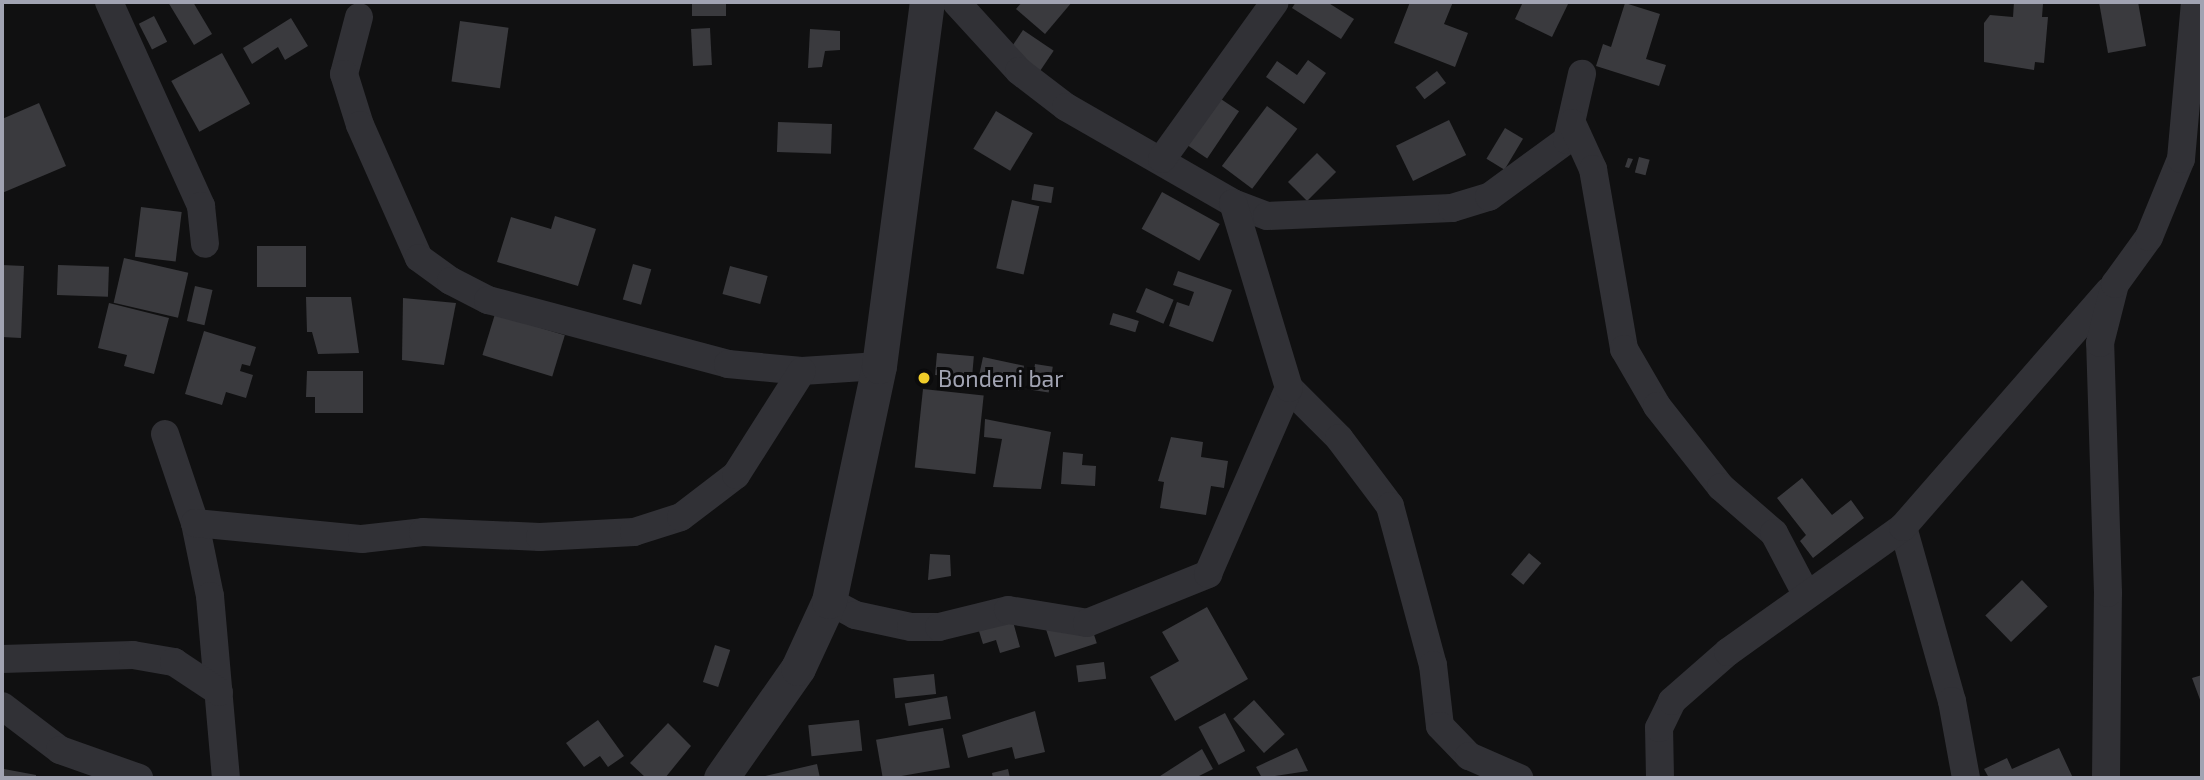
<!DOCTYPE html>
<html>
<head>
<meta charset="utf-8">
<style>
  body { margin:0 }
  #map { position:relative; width:2204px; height:780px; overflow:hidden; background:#101011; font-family:"Exo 2",sans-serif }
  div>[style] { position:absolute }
  .building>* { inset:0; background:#3a3a3e; transform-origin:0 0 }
  .minor>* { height:28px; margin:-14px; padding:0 14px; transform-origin:14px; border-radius:14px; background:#313136 }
  .tertiary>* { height:35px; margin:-17.5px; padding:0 17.5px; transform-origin:17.5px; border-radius:17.5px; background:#313136 }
  .dots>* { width:19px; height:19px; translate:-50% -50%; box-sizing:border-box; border:4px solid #0b0b0c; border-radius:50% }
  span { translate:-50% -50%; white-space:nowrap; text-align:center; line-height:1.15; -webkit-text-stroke:6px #0b0b0c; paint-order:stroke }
  .poi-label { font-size:23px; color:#a1a3b2 }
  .left { translate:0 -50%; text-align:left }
  .frame { position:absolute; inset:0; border:4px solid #a1a3b2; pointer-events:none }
</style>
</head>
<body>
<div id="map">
  <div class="building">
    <div style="clip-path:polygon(168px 2px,193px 2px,212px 34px,194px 45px)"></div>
    <div style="left:692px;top:2px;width:34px;height:14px"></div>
    <div style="clip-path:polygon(1022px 2px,1072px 2px,1045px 34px,1016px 9px)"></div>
    <div style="clip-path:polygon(1296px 2px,1327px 2px,1354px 19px,1341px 39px,1292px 8px)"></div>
    <div style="clip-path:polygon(1410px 2px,1453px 2px,1444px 24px,1468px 33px,1455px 67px,1394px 43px)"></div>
    <div style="clip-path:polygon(1523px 2px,1569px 2px,1552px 37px,1515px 19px)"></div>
    <div style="clip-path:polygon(2014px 2px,2043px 4px,2042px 17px,2048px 17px,2044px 63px,2035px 62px,2034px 70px,1984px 62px,1984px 23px,1990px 15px,2013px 17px)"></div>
    <div style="clip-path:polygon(2099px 2px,2138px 2px,2146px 46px,2108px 53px)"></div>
    <div style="clip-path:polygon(1625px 3px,1660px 14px,1646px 59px,1666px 65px,1659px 86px,1596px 66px,1603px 44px,1611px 47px)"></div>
    <div style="left:154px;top:16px;width:29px;height:17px;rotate:63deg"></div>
    <div style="clip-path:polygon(291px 18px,308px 46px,285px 60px,278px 47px,252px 64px,243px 48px)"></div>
    <div style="left:460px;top:21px;width:49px;height:61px;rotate:8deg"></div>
    <div style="left:710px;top:28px;width:37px;height:19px;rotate:87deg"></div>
    <div style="clip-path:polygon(810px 29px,840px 31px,840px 50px,825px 51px,822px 67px,808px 68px)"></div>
    <div style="left:1023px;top:30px;width:37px;height:31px;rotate:34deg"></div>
    <div style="left:222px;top:53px;width:58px;height:58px;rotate:61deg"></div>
    <div style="clip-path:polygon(1308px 60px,1326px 73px,1304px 104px,1266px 77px,1277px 61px,1297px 75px)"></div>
    <div style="left:1437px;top:71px;width:15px;height:27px;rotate:53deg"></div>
    <div style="left:1215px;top:95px;width:29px;height:57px;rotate:34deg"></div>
    <div style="clip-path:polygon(39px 103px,66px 166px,2px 193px,2px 119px)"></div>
    <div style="left:1267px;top:106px;width:38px;height:75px;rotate:37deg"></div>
    <div style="left:996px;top:111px;width:43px;height:44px;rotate:31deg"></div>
    <div style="left:1449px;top:120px;width:39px;height:59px;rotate:64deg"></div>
    <div style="left:778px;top:122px;width:54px;height:30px;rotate:2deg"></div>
    <div style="left:1505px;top:128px;width:21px;height:36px;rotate:31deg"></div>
    <div style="left:1317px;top:153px;width:27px;height:41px;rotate:45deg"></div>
    <div style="left:1639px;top:157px;width:11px;height:16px;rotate:15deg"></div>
    <div style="clip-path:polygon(1628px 158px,1633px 159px,1629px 168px,1625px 167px)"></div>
    <div style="left:1034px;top:184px;width:20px;height:16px;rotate:9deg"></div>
    <div style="left:1162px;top:192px;width:66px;height:42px;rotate:29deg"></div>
    <div style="left:1012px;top:200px;width:28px;height:70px;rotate:13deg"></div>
    <div style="left:141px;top:207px;width:41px;height:50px;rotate:7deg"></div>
    <div style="clip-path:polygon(555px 216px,596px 229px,578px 286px,497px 262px,511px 217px,551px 229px)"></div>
    <div style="left:257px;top:246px;width:49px;height:41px"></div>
    <div style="left:124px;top:258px;width:66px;height:46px;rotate:13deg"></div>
    <div style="left:633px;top:264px;width:19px;height:37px;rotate:16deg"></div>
    <div style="clip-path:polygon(2px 265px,24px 266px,21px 338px,2px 337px)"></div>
    <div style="left:58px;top:265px;width:51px;height:30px;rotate:2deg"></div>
    <div style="left:730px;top:266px;width:39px;height:29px;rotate:15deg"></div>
    <div style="clip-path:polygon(1178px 271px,1232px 290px,1213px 342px,1169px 326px,1177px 302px,1189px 306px,1194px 292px,1173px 285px)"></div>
    <div style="left:195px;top:286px;width:18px;height:36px;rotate:13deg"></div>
    <div style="left:1146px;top:288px;width:30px;height:26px;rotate:23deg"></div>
    <div style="clip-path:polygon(306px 297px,351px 297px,359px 353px,318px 354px,312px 332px,307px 332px)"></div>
    <div style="clip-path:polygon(403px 298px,456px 303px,444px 365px,402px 360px)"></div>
    <div style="clip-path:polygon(109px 303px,169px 318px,154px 374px,124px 366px,127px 355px,98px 348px)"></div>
    <div style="left:1113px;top:313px;width:27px;height:12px;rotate:17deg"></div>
    <div style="left:495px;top:314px;width:73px;height:43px;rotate:17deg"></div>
    <div style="clip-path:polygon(204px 331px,256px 347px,250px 366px,242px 364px,240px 371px,253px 375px,246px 398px,226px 392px,222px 405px,185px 394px)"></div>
    <div style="left:937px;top:353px;width:37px;height:22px;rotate:5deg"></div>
    <div style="left:983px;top:357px;width:42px;height:25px;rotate:12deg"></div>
    <div style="left:1035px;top:364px;width:18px;height:26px;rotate:9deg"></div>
    <div style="clip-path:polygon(307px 371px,363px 371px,363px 413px,315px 413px,315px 397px,306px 397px)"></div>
    <div style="left:923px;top:389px;width:61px;height:79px;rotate:6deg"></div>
    <div style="clip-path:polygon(985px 419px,1051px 432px,1041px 489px,993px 487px,1002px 439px,984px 437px)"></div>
    <div style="clip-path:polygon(1171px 437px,1203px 442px,1201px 457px,1228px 461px,1224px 488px,1211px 486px,1206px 515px,1160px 508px,1164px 482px,1158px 481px)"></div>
    <div style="clip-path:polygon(1063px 452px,1083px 454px,1082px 465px,1096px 466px,1095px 486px,1061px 484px)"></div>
    <div style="clip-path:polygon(1802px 478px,1832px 515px,1851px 500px,1864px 518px,1813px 558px,1800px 541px,1806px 535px,1777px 498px)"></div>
    <div style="left:1529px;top:553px;width:16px;height:28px;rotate:40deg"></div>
    <div style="clip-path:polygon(930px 554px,950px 555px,951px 576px,928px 580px)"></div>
    <div style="left:2022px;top:580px;width:37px;height:51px;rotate:46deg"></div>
    <div style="clip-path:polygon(1207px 607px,1248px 679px,1175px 721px,1150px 677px,1179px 661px,1162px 632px)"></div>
    <div style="left:1086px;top:610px;width:35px;height:44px;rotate:72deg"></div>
    <div style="clip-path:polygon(1012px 618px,1020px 647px,1000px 653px,996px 640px,983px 644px,978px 628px)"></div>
    <div style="left:715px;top:645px;width:16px;height:39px;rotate:18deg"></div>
    <div style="left:1104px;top:662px;width:17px;height:28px;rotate:83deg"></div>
    <div style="left:934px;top:674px;width:20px;height:41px;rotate:84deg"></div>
    <div style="clip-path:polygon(2202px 675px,2202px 705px,2192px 678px)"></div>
    <div style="left:947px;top:696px;width:23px;height:43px;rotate:80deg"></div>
    <div style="left:1254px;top:700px;width:46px;height:28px;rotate:48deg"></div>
    <div style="clip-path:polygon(1035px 711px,1045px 752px,1015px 759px,1012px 747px,968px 758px,962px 735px)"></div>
    <div style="left:1225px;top:713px;width:43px;height:30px;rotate:62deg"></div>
    <div style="clip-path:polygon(598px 720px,624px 756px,608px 767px,600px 756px,584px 767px,566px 743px)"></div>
    <div style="left:859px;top:720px;width:31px;height:51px;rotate:84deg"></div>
    <div style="clip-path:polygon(668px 723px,691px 746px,665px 778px,646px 778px,630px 763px)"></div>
    <div style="left:943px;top:728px;width:40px;height:68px;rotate:80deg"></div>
    <div style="clip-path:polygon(1297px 748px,1308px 771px,1262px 778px,1256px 767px)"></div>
    <div style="clip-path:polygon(2059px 748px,2073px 778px,1989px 778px,1984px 769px,2007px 758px,2012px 769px)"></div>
    <div style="clip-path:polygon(1202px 749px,1213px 769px,1195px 778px,1157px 778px)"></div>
    <div style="clip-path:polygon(817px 764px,820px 778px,761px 778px,761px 777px)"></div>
    <div style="clip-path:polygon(4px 769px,36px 775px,36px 778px,2px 778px)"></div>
    <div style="clip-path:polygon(1008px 769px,1010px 778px,993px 778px,992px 773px)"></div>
  </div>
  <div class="minor">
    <div style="left:109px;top:2px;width:224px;rotate:65.7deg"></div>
    <div style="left:201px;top:206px;width:38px;rotate:84deg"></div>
    <div style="left:956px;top:2px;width:93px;rotate:47.6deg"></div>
    <div style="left:1019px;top:71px;width:59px;rotate:37.5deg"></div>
    <div style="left:1066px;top:107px;width:193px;rotate:29.9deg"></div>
    <div style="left:1233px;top:203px;width:36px;rotate:21deg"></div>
    <div style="left:1267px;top:216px;width:185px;rotate:-2.5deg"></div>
    <div style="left:1452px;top:208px;width:39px;rotate:-17deg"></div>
    <div style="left:1489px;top:197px;width:97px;rotate:-36.2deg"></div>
    <div style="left:1567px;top:140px;width:68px;rotate:-77.2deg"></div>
    <div style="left:359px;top:17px;width:59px;rotate:104.7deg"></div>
    <div style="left:344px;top:74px;width:53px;rotate:72.6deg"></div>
    <div style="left:360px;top:125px;width:145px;rotate:66.1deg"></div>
    <div style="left:419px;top:258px;width:39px;rotate:36deg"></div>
    <div style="left:451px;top:281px;width:42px;rotate:27.2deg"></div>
    <div style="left:488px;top:300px;width:248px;rotate:14.9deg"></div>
    <div style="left:728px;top:364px;width:74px;rotate:5.4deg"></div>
    <div style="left:802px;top:371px;width:77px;rotate:-3.7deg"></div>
    <div style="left:1572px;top:123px;width:51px;rotate:65.5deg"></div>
    <div style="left:1593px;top:169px;width:183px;rotate:80.2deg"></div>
    <div style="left:1624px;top:349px;width:66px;rotate:59.9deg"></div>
    <div style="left:1657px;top:406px;width:103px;rotate:51.7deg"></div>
    <div style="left:1721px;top:487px;width:70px;rotate:41deg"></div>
    <div style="left:1774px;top:533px;width:69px;rotate:62.3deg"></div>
    <div style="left:1162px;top:159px;width:193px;rotate:-54.3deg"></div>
    <div style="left:1289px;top:388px;width:71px;rotate:45deg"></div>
    <div style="left:1339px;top:438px;width:85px;rotate:53.1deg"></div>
    <div style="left:1390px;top:506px;width:165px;rotate:74.9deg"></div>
    <div style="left:1433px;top:665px;width:61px;rotate:83.5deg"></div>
    <div style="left:1440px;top:726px;width:42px;rotate:46deg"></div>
    <div style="left:1469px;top:756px;width:55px;rotate:23.7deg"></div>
    <div style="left:165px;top:434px;width:94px;rotate:71.4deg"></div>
    <div style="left:195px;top:523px;width:75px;rotate:78.4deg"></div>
    <div style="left:210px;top:596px;width:183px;rotate:85deg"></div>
    <div style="left:195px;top:523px;width:168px;rotate:5.5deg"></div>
    <div style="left:362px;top:539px;width:61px;rotate:-6.5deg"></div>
    <div style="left:423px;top:532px;width:117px;rotate:2.4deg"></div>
    <div style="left:540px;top:537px;width:94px;rotate:-3deg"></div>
    <div style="left:634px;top:532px;width:49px;rotate:-17.7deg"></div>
    <div style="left:681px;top:517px;width:69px;rotate:-37.4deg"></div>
    <div style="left:736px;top:475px;width:123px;rotate:-57.6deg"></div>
    <div style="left:1903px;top:527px;width:181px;rotate:74.3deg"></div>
    <div style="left:1952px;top:701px;width:78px;rotate:79.7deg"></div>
    <div style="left:829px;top:601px;width:30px;rotate:28deg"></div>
    <div style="left:855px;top:615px;width:57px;rotate:12.1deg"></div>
    <div style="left:911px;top:627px;width:28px"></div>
    <div style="left:939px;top:627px;width:71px;rotate:-13.8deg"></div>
    <div style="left:1008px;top:610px;width:80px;rotate:9.3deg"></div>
    <div style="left:1087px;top:623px;width:131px;rotate:-22deg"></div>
    <div style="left:1208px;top:574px;width:203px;rotate:-66.5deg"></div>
    <div style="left:1289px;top:388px;width:193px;rotate:-106.8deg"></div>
    <div style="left:2px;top:659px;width:131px;rotate:-1.7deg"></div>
    <div style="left:133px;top:655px;width:42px;rotate:9.7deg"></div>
    <div style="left:174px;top:662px;width:54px;rotate:33.7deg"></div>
    <div style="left:2px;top:706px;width:73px;rotate:37.2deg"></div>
    <div style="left:60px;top:750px;width:84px;rotate:19.5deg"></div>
    <div style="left:1660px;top:778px;width:50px;rotate:-91.1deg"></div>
    <div style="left:1659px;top:728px;width:30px;rotate:-64deg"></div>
    <div style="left:1672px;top:701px;width:74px;rotate:-41.2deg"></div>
    <div style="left:1728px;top:652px;width:215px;rotate:-35.5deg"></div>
    <div style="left:1903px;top:527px;width:313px;rotate:-48.9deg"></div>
    <div style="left:2106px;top:778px;width:185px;rotate:-89.4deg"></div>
    <div style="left:2108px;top:593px;width:250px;rotate:-91.8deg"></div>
    <div style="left:2100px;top:343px;width:61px;rotate:-75.7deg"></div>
    <div style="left:2115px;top:284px;width:58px;rotate:-54.1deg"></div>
    <div style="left:2149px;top:237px;width:84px;rotate:-67.7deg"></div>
    <div style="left:2181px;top:159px;width:158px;rotate:-84.9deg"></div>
  </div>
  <div class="tertiary">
    <div style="left:721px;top:778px;width:134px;rotate:-55deg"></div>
    <div style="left:798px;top:668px;width:74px;rotate:-65.2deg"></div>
    <div style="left:829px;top:601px;width:240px;rotate:-78deg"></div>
    <div style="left:879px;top:366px;width:367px;rotate:-82.5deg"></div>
  </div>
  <div class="dots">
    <div style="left:924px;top:378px;background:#f0cc29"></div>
  </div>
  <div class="poi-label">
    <span class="left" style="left:938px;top:378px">Bondeni bar</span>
  </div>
  <div class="frame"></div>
</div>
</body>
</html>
